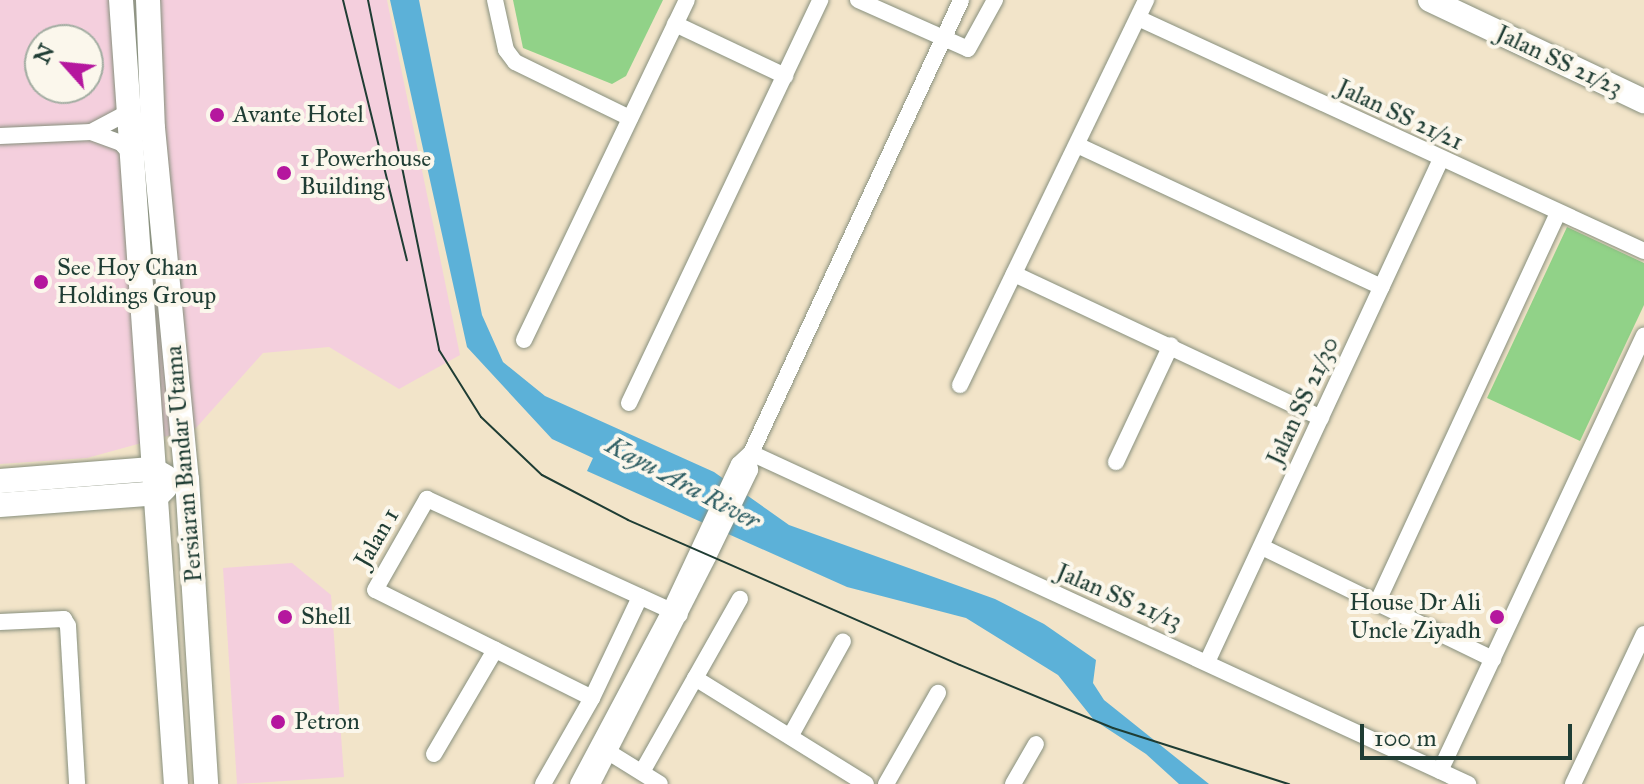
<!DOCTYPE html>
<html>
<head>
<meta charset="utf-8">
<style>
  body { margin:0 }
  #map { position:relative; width:1644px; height:784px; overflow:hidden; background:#f2e4c9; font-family:"IM FELL Great Primer",serif }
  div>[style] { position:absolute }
  .built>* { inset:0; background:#f4cfdd }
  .green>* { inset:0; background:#91d288 }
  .water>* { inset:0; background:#5cb1d8 }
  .roads { filter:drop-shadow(0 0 2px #88907e) drop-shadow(0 0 2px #88907e) }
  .street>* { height:16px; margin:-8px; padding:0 8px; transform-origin:8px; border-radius:8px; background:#fff }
  .secondary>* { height:24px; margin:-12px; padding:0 12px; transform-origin:12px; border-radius:12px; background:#fff }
  .tram>* { height:2px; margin:-1px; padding:0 1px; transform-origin:1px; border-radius:1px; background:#1f3d34 }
  .dots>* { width:22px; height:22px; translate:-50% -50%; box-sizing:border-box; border:4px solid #fbf7ec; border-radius:50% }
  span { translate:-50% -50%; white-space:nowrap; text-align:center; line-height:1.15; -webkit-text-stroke:8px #fbf7ec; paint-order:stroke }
  .street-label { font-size:24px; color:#1f3d34 }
  .poi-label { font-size:24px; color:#1f3d34 }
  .left { translate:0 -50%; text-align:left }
  .right { translate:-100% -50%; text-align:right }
  .water-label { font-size:26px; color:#316065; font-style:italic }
  .north { position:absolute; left:24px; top:24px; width:80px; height:80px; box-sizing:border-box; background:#fbf7ec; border:2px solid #a3ada2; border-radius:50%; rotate:297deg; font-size:22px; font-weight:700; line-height:32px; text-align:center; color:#1f3d34 }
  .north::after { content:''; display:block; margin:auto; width:28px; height:36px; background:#b5179e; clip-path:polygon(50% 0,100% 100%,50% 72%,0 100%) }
  .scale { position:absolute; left:1360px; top:724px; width:212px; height:36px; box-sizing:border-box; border:4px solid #1f3d34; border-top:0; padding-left:10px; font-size:24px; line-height:28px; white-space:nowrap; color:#1f3d34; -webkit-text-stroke:6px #fbf7ec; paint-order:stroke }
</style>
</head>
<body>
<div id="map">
  <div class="built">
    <div style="clip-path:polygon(evenodd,0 0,387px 0,460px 355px,399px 389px,329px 347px,263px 353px,196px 428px,87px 458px,0 464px,0 0,40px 40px,88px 40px,88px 88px,40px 88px,40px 40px)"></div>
    <div style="clip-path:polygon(292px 563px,331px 595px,344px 777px,237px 784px,223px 568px)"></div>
  </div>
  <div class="green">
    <div style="clip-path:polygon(513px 0,663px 0,626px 76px,612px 84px,523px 48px)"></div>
    <div style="clip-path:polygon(1567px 227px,1644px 263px,1644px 305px,1580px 441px,1487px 398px)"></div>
  </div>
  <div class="water">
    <div style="clip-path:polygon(390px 0,419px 0,482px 315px,503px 362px,545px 396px,714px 472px,789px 525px,995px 599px,1044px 624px,1096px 660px,1093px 683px,1104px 700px,1209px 784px,1179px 784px,1146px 754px,1094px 720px,1058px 675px,966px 618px,847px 587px,587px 471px,593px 458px,552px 439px,467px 347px)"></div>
  </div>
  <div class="roads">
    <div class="street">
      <div style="left:495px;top:0;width:51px;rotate:77.6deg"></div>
      <div style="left:506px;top:50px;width:15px;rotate:53deg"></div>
      <div style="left:515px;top:62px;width:128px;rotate:26deg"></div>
      <div style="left:858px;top:0;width:120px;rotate:24deg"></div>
      <div style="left:968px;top:49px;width:56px;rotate:-61.1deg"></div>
      <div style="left:1138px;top:18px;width:557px;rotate:24.72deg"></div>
      <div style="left:675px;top:24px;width:122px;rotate:25.3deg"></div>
      <div style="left:91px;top:132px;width:41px;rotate:-27.8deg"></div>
      <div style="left:0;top:136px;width:91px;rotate:-2.5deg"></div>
      <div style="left:91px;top:132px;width:32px;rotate:20deg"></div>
      <div style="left:121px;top:143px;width:13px;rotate:48deg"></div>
      <div style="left:1077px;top:145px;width:336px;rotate:25deg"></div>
      <div style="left:1014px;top:274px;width:339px;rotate:25.1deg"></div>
      <div style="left:524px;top:340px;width:377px;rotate:-64.4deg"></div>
      <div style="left:960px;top:385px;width:428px;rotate:-64.2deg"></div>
      <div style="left:629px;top:403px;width:446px;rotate:-64.6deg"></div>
      <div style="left:751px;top:453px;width:790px;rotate:24.78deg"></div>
      <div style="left:1116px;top:462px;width:129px;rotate:-64.8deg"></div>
      <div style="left:1262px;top:547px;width:257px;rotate:25.9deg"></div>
      <div style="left:1377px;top:603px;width:430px;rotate:-65.1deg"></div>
      <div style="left:0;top:622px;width:64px;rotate:-2.7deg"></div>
      <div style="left:64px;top:619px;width:8px;rotate:60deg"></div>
      <div style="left:68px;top:626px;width:158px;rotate:86.7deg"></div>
      <div style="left:1208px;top:660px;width:550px;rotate:-65.06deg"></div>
      <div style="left:695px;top:678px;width:201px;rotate:31.8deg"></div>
      <div style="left:592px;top:698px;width:242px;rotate:-153.5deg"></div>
      <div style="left:375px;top:590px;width:105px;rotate:-60.3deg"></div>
      <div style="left:427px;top:499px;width:278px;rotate:24.6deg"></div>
      <div style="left:791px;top:735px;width:107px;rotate:-61deg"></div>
      <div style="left:602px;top:748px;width:68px;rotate:31.8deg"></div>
      <div style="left:434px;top:754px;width:121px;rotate:-59.6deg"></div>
      <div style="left:1440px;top:771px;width:481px;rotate:-64.9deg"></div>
      <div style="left:642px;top:772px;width:199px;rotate:-60.5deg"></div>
      <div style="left:543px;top:784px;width:99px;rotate:-60.3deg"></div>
      <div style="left:592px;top:698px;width:112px;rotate:-64.6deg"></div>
      <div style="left:578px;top:784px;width:196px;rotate:-62deg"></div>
      <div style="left:670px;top:611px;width:162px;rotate:-64.9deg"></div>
      <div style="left:739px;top:464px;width:16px;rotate:-43deg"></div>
      <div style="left:751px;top:453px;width:499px;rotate:-65.1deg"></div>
      <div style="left:592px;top:784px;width:255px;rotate:-62.9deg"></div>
      <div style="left:708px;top:557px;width:97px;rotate:-64.2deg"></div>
      <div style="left:750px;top:470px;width:12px;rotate:-99deg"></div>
      <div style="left:886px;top:784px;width:105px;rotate:-60.3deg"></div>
      <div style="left:1013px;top:784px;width:46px;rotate:-60.1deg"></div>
      <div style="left:1573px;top:784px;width:166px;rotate:-64.7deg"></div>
    </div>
    <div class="secondary">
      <div style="left:121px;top:0;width:786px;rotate:85.99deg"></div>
      <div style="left:148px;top:0;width:128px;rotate:87.8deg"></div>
      <div style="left:153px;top:128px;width:353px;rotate:84.5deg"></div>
      <div style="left:187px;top:479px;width:306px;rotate:86.4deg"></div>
      <div style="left:1430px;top:0;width:237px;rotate:25.3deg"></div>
      <div style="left:0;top:481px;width:152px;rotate:-4.5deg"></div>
      <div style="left:152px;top:469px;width:16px;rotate:30deg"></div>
      <div style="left:0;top:505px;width:160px;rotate:-4.3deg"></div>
      <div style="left:160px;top:493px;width:7px;rotate:-45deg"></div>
    </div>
  </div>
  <div class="tram">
    <div style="left:343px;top:0;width:268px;rotate:76.2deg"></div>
    <div style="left:368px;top:0;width:357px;rotate:78.5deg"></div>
    <div style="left:439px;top:350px;width:79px;rotate:57.9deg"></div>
    <div style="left:481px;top:417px;width:84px;rotate:43.6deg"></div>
    <div style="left:542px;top:475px;width:97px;rotate:27.6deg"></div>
    <div style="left:628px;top:520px;width:362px;rotate:23.6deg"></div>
    <div style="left:960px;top:665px;width:165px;rotate:22.4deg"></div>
    <div style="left:1113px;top:728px;width:185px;rotate:17.7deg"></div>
  </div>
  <div class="dots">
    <div style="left:217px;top:115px;background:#b5179e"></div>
    <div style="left:284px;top:173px;background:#b5179e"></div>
    <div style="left:41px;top:282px;background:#b5179e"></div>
    <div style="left:285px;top:617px;background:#b5179e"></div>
    <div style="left:1497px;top:617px;background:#b5179e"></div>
    <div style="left:278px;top:722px;background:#b5179e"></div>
  </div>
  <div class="street-label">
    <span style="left:1559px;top:61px;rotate:25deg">Jalan SS 21/23</span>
    <span style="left:1400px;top:115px;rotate:25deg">Jalan SS 21/21</span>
    <span style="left:1303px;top:401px;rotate:-65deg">Jalan SS 21/30</span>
    <span style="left:184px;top:464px;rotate:-95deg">Persiaran Bandar Utama</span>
    <span style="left:377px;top:538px;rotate:-60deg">Jalan 1</span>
    <span style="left:1119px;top:597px;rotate:23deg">Jalan SS 21/13</span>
  </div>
  <div class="poi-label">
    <span class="left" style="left:233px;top:115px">Avante Hotel</span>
    <span class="left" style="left:300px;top:173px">1 Powerhouse<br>Building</span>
    <span class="left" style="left:57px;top:282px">See Hoy Chan<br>Holdings Group</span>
    <span class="right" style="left:1481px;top:617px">House Dr Ali<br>Uncle Ziyadh</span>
    <span class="left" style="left:301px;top:617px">Shell</span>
    <span class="left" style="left:294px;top:722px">Petron</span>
  </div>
  <div class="water-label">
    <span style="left:683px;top:483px;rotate:28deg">Kayu Ara River</span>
  </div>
  <div class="north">N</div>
  <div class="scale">100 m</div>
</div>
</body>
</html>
